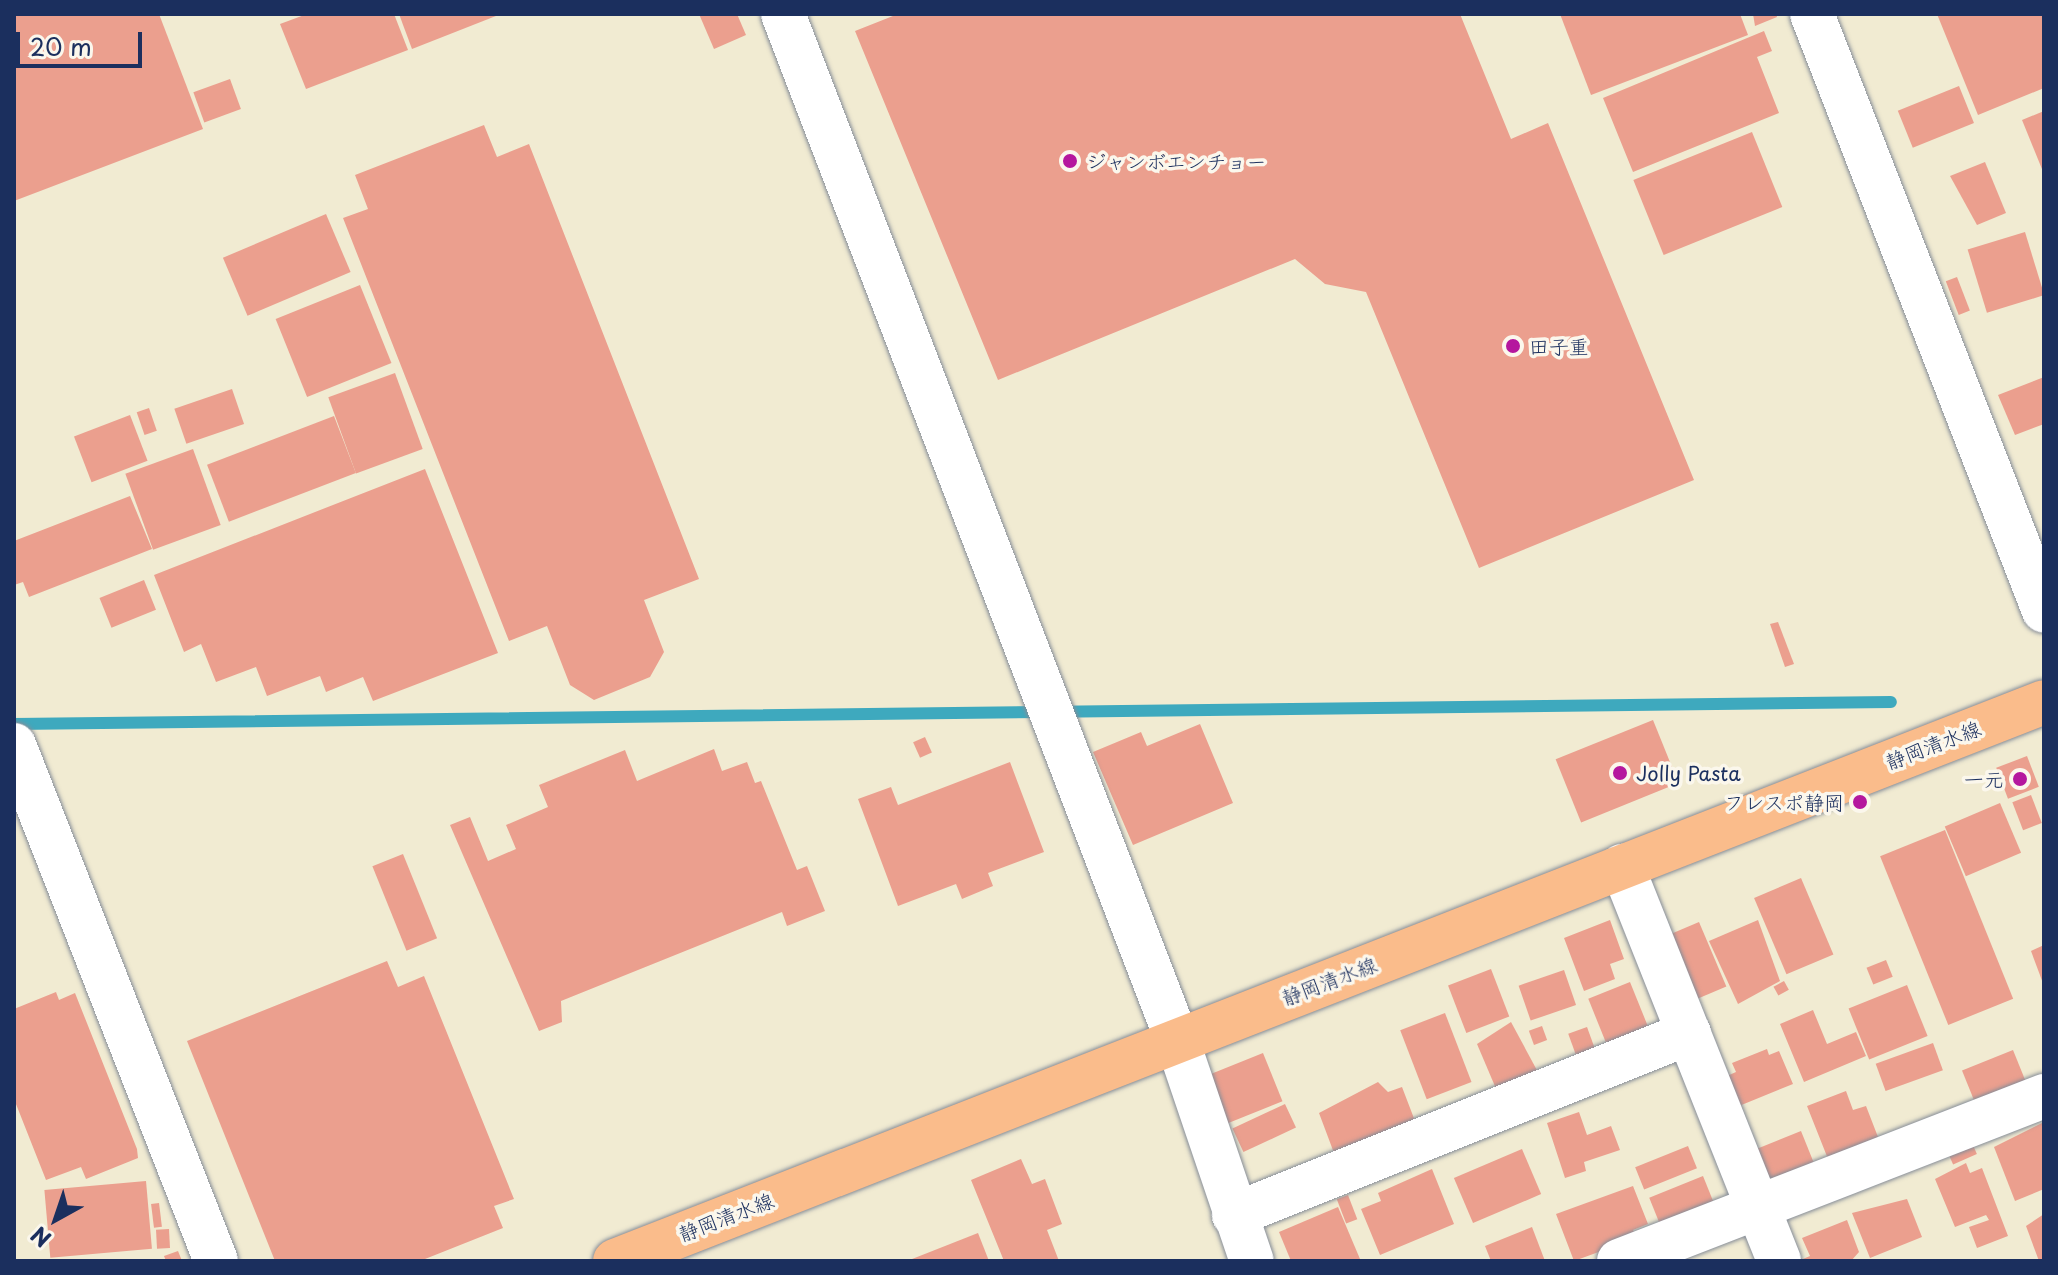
<!DOCTYPE html>
<html>
<head>
<meta charset="utf-8">
<style>
  body { margin:0 }
  #map { position:relative; width:2058px; height:1275px; overflow:hidden; background:#f1ebd2; font-family:"Playpen Sans","Klee One",sans-serif }
  div>[style] { position:absolute }
  .stream>* { height:12px; margin:-6px; padding:0 6px; transform-origin:6px; border-radius:6px; background:#3ea9be }
  .building>* { inset:0; background:#eb9f8e; transform-origin:0 0 }
  .roads { filter:drop-shadow(0 0 2px #868d98) drop-shadow(0 0 2px #868d98) }
  .street>* { height:44px; margin:-22px; padding:0 22px; transform-origin:22px; border-radius:22px; background:#fff }
  .primary>* { height:44px; margin:-22px; padding:0 22px; transform-origin:22px; border-radius:22px; background:#fabc8b }
  .dots>* { width:22px; height:22px; translate:-50% -50%; box-sizing:border-box; border:4px solid #fbf7ec; border-radius:50% }
  span { translate:-50% -50%; white-space:nowrap; text-align:center; line-height:1.15; -webkit-text-stroke:7px #fbf7ec; paint-order:stroke }
  .poi-label { font-size:20px; color:#1b2f5e }
  .left { translate:0 -50%; text-align:left }
  .right { translate:-100% -50%; text-align:right }
  .street-label { font-size:20px; color:#1b2f5e }
  .frame { position:absolute; inset:0; border:16px solid #1b2f5e; pointer-events:none }
  .north { position:absolute; left:16px; top:1179px; width:80px; height:80px; -webkit-text-stroke:6px #fbf7ec; paint-order:stroke; rotate:220deg; font-size:22px; font-weight:700; line-height:32px; text-align:center; color:#1b2f5e }
  .north::after { content:''; display:block; margin:auto; width:28px; height:36px; background:#1b2f5e; clip-path:polygon(50% 0,100% 100%,50% 72%,0 100%) }
  .scale { position:absolute; left:16px; top:32px; width:126px; height:36px; box-sizing:border-box; border:4px solid #1b2f5e; border-top:0; padding-left:10px; font-size:24px; line-height:28px; white-space:nowrap; color:#1b2f5e; -webkit-text-stroke:6px #fbf7ec; paint-order:stroke }
</style>
</head>
<body>
<div id="map">
  <div class="stream">
    <div style="left:14px;top:724px;width:1877px;rotate:-0.67deg"></div>
  </div>
  <div class="building">
    <div style="clip-path:polygon(14px 14px,159px 14px,203px 129px,14px 201px)"></div>
    <div style="clip-path:polygon(307px 14px,394px 14px,408px 50px,306px 89px,280px 24px)"></div>
    <div style="clip-path:polygon(399px 14px,501px 14px,412px 49px)"></div>
    <div style="clip-path:polygon(699px 14px,737px 14px,746px 35px,714px 49px)"></div>
    <div style="clip-path:polygon(898px 14px,1460px 14px,1511px 139px,1548px 123px,1694px 480px,1479px 568px,1366px 292px,1325px 284px,1295px 259px,998px 380px,855px 31px)"></div>
    <div style="clip-path:polygon(1560px 14px,1740px 14px,1748px 35px,1591px 95px)"></div>
    <div style="clip-path:polygon(1753px 14px,1776px 14px,1777px 17px,1755px 26px)"></div>
    <div style="clip-path:polygon(1937px 14px,2044px 14px,2044px 88px,1978px 115px)"></div>
    <div style="clip-path:polygon(1764px 31px,1772px 51px,1757px 57px,1779px 113px,1633px 172px,1603px 98px)"></div>
    <div style="left:230px;top:79px;width:32px;height:39px;rotate:70deg"></div>
    <div style="left:1959px;top:86px;width:40px;height:66px;rotate:68deg"></div>
    <div style="clip-path:polygon(2044px 111px,2044px 174px,2022px 120px)"></div>
    <div style="clip-path:polygon(484px 125px,497px 157px,529px 144px,699px 579px,644px 600px,664px 652px,650px 677px,594px 700px,570px 685px,547px 626px,509px 641px,343px 218px,368px 209px,355px 175px)"></div>
    <div style="left:1752px;top:132px;width:81px;height:128px;rotate:68deg"></div>
    <div style="clip-path:polygon(1985px 162px,2006px 213px,1977px 225px,1950px 176px)"></div>
    <div style="left:326px;top:214px;width:63px;height:112px;rotate:67deg"></div>
    <div style="left:2025px;top:232px;width:66px;height:60px;rotate:73deg"></div>
    <div style="left:1957px;top:277px;width:36px;height:12px;rotate:69deg"></div>
    <div style="left:360px;top:285px;width:84px;height:91px;rotate:68deg"></div>
    <div style="left:395px;top:373px;width:81px;height:71px;rotate:70deg"></div>
    <div style="clip-path:polygon(2044px 377px,2044px 424px,2015px 435px,1998px 395px)"></div>
    <div style="left:232px;top:389px;width:37px;height:61px;rotate:71deg"></div>
    <div style="left:149px;top:408px;width:24px;height:13px;rotate:71deg"></div>
    <div style="left:130px;top:415px;width:49px;height:60px;rotate:69deg"></div>
    <div style="left:334px;top:416px;width:61px;height:136px;rotate:69deg"></div>
    <div style="left:193px;top:449px;width:81px;height:72px;rotate:70deg"></div>
    <div style="clip-path:polygon(425px 469px,498px 653px,373px 701px,363px 677px,326px 692px,320px 676px,267px 696px,256px 667px,216px 682px,201px 644px,184px 652px,154px 575px)"></div>
    <div style="clip-path:polygon(130px 496px,152px 549px,29px 597px,23px 582px,14px 585px,14px 541px)"></div>
    <div style="left:144px;top:580px;width:32px;height:48px;rotate:68deg"></div>
    <div style="clip-path:polygon(1778px 622px,1794px 664px,1785px 667px,1770px 624px)"></div>
    <div style="left:1653px;top:720px;width:68px;height:105px;rotate:68deg"></div>
    <div style="clip-path:polygon(1200px 724px,1233px 803px,1133px 845px,1093px 752px,1141px 732px,1147px 746px)"></div>
    <div style="left:925px;top:737px;width:17px;height:13px;rotate:66deg"></div>
    <div style="clip-path:polygon(714px 749px,722px 771px,747px 762px,755px 783px,761px 781px,797px 870px,807px 866px,825px 911px,787px 926px,782px 912px,561px 1001px,562px 1022px,539px 1031px,450px 825px,470px 817px,488px 861px,516px 849px,506px 825px,548px 807px,539px 785px,625px 750px,637px 781px)"></div>
    <div style="left:2027px;top:756px;width:33px;height:33px;rotate:69deg"></div>
    <div style="clip-path:polygon(1010px 762px,1044px 852px,988px 873px,993px 886px,962px 899px,956px 884px,898px 906px,858px 799px,891px 787px,898px 805px)"></div>
    <div style="left:2031px;top:795px;width:30px;height:20px;rotate:69deg"></div>
    <div style="left:2000px;top:803px;width:54px;height:60px;rotate:67deg"></div>
    <div style="left:1945px;top:830px;width:182px;height:70px;rotate:68deg"></div>
    <div style="left:403px;top:854px;width:91px;height:33px;rotate:68deg"></div>
    <div style="left:1801px;top:878px;width:83px;height:51px;rotate:67deg"></div>
    <div style="clip-path:polygon(1610px 920px,1624px 959px,1610px 964px,1615px 979px,1584px 991px,1564px 938px)"></div>
    <div style="clip-path:polygon(1758px 920px,1780px 981px,1738px 1004px,1709px 941px)"></div>
    <div style="left:1699px;top:922px;width:70px;height:32px;rotate:67deg"></div>
    <div style="clip-path:polygon(2044px 945px,2044px 986px,2031px 951px)"></div>
    <div style="left:1886px;top:960px;width:18px;height:21px;rotate:68deg"></div>
    <div style="clip-path:polygon(387px 961px,398px 987px,424px 976px,514px 1199px,494px 1206px,503px 1228px,420px 1261px,275px 1261px,187px 1041px)"></div>
    <div style="left:1491px;top:969px;width:51px;height:46px;rotate:69deg"></div>
    <div style="left:1564px;top:970px;width:37px;height:48px;rotate:71deg"></div>
    <div style="left:1784px;top:981px;width:10px;height:12px;rotate:61deg"></div>
    <div style="left:1630px;top:982px;width:53px;height:45px;rotate:68deg"></div>
    <div style="left:1907px;top:985px;width:55px;height:63px;rotate:68deg"></div>
    <div style="clip-path:polygon(56px 992px,59px 1000px,75px 993px,137px 1149px,138px 1158px,86px 1179px,81px 1167px,46px 1180px,14px 1099px,14px 1009px)"></div>
    <div style="clip-path:polygon(1813px 1010px,1827px 1044px,1856px 1032px,1866px 1056px,1804px 1082px,1780px 1024px)"></div>
    <div style="left:1445px;top:1013px;width:74px;height:48px;rotate:69deg"></div>
    <div style="clip-path:polygon(1511px 1022px,1539px 1074px,1497px 1091px,1477px 1044px)"></div>
    <div style="left:1542px;top:1026px;width:15px;height:14px;rotate:70deg"></div>
    <div style="left:1587px;top:1027px;width:29px;height:20px;rotate:70deg"></div>
    <div style="left:1933px;top:1043px;width:29px;height:61px;rotate:70deg"></div>
    <div style="clip-path:polygon(1767px 1049px,1769px 1055px,1779px 1051px,1793px 1084px,1739px 1106px,1727px 1076px,1736px 1072px,1732px 1063px)"></div>
    <div style="left:2013px;top:1050px;width:41px;height:55px;rotate:68deg"></div>
    <div style="left:1263px;top:1053px;width:52px;height:61px;rotate:68deg"></div>
    <div style="clip-path:polygon(1378px 1082px,1388px 1092px,1402px 1087px,1415px 1121px,1337px 1161px,1319px 1113px)"></div>
    <div style="clip-path:polygon(1846px 1091px,1853px 1110px,1866px 1106px,1878px 1137px,1876px 1145px,1830px 1164px,1807px 1106px)"></div>
    <div style="left:1285px;top:1104px;width:26px;height:58px;rotate:65deg"></div>
    <div style="clip-path:polygon(1579px 1112px,1587px 1135px,1611px 1126px,1620px 1150px,1584px 1162px,1586px 1171px,1565px 1178px,1547px 1123px)"></div>
    <div style="clip-path:polygon(2044px 1122px,2044px 1189px,2015px 1201px,1994px 1147px)"></div>
    <div style="left:1801px;top:1131px;width:46px;height:56px;rotate:68deg"></div>
    <div style="left:1972px;top:1143px;width:12px;height:26px;rotate:66deg"></div>
    <div style="left:1688px;top:1146px;width:24px;height:57px;rotate:68deg"></div>
    <div style="left:1522px;top:1149px;width:49px;height:74px;rotate:67deg"></div>
    <div style="clip-path:polygon(1021px 1159px,1032px 1184px,1045px 1179px,1062px 1224px,1047px 1230px,1059px 1261px,1004px 1261px,971px 1180px)"></div>
    <div style="clip-path:polygon(1966px 1163px,1970px 1173px,1982px 1168px,2008px 1236px,1977px 1248px,1969px 1227px,1989px 1220px,1986px 1215px,1955px 1227px,1935px 1179px)"></div>
    <div style="clip-path:polygon(1432px 1169px,1454px 1224px,1380px 1255px,1361px 1209px,1381px 1201px,1378px 1193px)"></div>
    <div style="left:1703px;top:1176px;width:32px;height:58px;rotate:68deg"></div>
    <div style="left:146px;top:1181px;width:68px;height:102px;rotate:85deg"></div>
    <div style="clip-path:polygon(1633px 1186px,1648px 1224px,1633px 1230px,1637px 1238px,1574px 1261px,1556px 1214px)"></div>
    <div style="left:1348px;top:1195px;width:26px;height:12px;rotate:69deg"></div>
    <div style="clip-path:polygon(1907px 1199px,1922px 1237px,1870px 1258px,1852px 1213px)"></div>
    <div style="left:159px;top:1203px;width:24px;height:8px;rotate:83deg"></div>
    <div style="clip-path:polygon(1338px 1207px,1360px 1259px,1291px 1261px,1279px 1232px)"></div>
    <div style="clip-path:polygon(2044px 1214px,2044px 1261px,2039px 1261px,2026px 1226px)"></div>
    <div style="clip-path:polygon(1847px 1220px,1859px 1252px,1851px 1261px,1798px 1261px,1810px 1256px,1802px 1238px)"></div>
    <div style="clip-path:polygon(1532px 1227px,1545px 1261px,1491px 1261px,1485px 1246px)"></div>
    <div style="left:169px;top:1229px;width:19px;height:13px;rotate:87deg"></div>
    <div style="clip-path:polygon(978px 1233px,989px 1261px,907px 1261px)"></div>
    <div style="clip-path:polygon(178px 1251px,182px 1261px,166px 1261px,164px 1256px)"></div>
  </div>
  <div class="roads">
    <div class="street">
      <div style="left:783px;top:14px;width:1099px;rotate:68.99deg"></div>
      <div style="left:1177px;top:1040px;width:233px;rotate:71.3deg"></div>
      <div style="left:1812px;top:14px;width:640px;rotate:68.76deg"></div>
      <div style="left:14px;top:745px;width:554px;rotate:68.62deg"></div>
      <div style="left:1622px;top:866px;width:425px;rotate:68.3deg"></div>
      <div style="left:1234px;top:1215px;width:490px;rotate:-21.8deg"></div>
      <div style="left:1619px;top:1261px;width:456px;rotate:-21.2deg"></div>
    </div>
    <div class="primary">
      <div style="left:615px;top:1261px;width:1534px;rotate:-21.36deg"></div>
    </div>
  </div>
  <div class="dots">
    <div style="left:1070px;top:161px;background:#b5179e"></div>
    <div style="left:1513px;top:346px;background:#b5179e"></div>
    <div style="left:1620px;top:773px;background:#b5179e"></div>
    <div style="left:2020px;top:779px;background:#b5179e"></div>
    <div style="left:1860px;top:802px;background:#b5179e"></div>
  </div>
  <div class="poi-label">
    <span class="left" style="left:1086px;top:161px">ジャンボエンチョー</span>
    <span class="left" style="left:1529px;top:346px">田子重</span>
    <span class="left" style="left:1636px;top:773px">Jolly Pasta</span>
    <span class="right" style="left:2004px;top:779px">一元</span>
    <span class="right" style="left:1844px;top:802px">フレスポ静岡</span>
  </div>
  <div class="street-label">
    <span style="left:1933px;top:745px;rotate:-21deg">静岡清水線</span>
    <span style="left:1329px;top:981px;rotate:-21deg">静岡清水線</span>
    <span style="left:726px;top:1217px;rotate:-21deg">静岡清水線</span>
  </div>
  <div class="frame"></div>
  <div class="north">N</div>
  <div class="scale">20 m</div>
</div>
</body>
</html>
